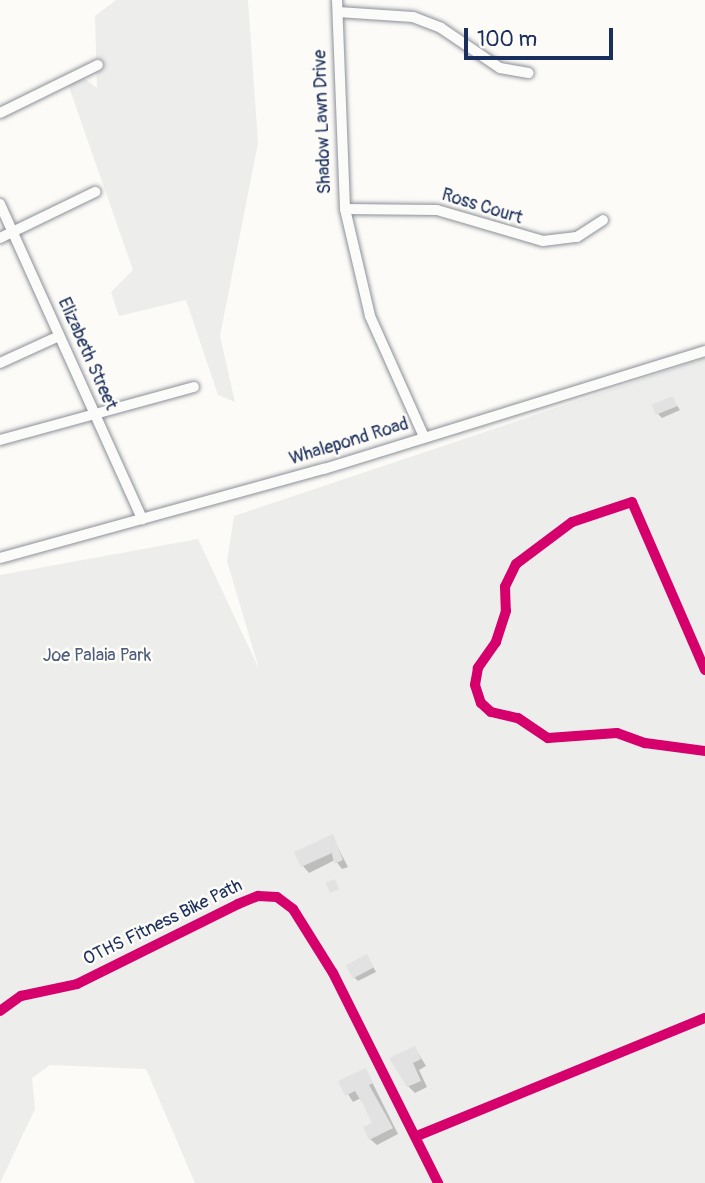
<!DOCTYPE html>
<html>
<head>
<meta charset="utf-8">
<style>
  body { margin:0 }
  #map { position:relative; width:705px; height:1183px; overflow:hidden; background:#fcfbf8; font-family:Pangolin,sans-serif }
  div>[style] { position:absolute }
  .green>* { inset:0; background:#ededec }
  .shadow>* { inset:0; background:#0003 }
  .building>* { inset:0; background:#e2e2e2; transform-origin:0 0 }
  .roads { filter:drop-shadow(0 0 2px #8c9097) drop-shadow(0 0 2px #8c9097) }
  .minor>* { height:10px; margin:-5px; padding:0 5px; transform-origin:5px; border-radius:5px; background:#fbfbf9 }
  .cycleway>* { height:10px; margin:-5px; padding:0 5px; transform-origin:5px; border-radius:5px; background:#d6006c }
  span { translate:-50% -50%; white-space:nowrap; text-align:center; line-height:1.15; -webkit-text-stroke:5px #fdfcf7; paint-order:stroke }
  .street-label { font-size:18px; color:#1b2f5e }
  .park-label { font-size:18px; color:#4c5c7f }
  .scale { position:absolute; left:464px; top:28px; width:149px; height:32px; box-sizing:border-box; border:4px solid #1b2f5e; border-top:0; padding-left:9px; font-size:21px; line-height:24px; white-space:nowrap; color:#1b2f5e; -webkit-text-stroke:5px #fdfcf7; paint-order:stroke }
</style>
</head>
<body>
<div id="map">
  <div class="green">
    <div style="clip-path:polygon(116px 0,248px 0,258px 143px,220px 336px,235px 402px,218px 395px,186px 300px,119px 316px,111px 292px,133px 270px,69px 87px,77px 73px,97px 88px,95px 16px)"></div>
    <div style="clip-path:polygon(705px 358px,705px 1183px,195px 1183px,146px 1069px,50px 1065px,32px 1078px,35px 1109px,0 1183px,0 575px,198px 539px,259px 669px,227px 561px,234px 516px)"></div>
  </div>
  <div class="shadow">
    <div style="clip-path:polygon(672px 398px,680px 410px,662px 418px,658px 414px)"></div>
    <div style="clip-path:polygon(332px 836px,348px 867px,342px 869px,335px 860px,309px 873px,303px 866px)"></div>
    <div style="clip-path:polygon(367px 956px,376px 972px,358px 981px,354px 977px)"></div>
    <div style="clip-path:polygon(415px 1048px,426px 1066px,419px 1070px,427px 1087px,415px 1093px,408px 1086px)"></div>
    <div style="clip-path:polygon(366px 1070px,398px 1134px,377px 1145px,370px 1139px,375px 1123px,361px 1098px,353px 1102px,340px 1082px)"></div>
  </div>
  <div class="building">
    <div style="left:673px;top:396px;width:11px;height:23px;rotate:68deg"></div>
    <div style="clip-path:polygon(333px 834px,343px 860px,334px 864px,332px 853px,301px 867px,294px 852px)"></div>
    <div style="left:335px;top:879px;width:11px;height:10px;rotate:68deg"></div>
    <div style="left:367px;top:954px;width:15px;height:24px;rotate:62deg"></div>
    <div style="clip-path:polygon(415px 1046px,421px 1059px,413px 1063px,421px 1081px,407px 1087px,389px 1058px)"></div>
    <div style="clip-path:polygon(366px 1068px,373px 1083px,369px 1085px,393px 1128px,369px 1140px,363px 1127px,372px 1123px,364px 1106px,355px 1091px,345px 1096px,338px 1081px)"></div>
  </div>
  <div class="roads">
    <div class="minor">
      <div style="left:337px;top:0;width:209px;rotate:87.8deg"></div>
      <div style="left:345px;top:209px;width:110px;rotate:76.8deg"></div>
      <div style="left:370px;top:316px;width:133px;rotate:65.9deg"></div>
      <div style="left:338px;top:12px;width:75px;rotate:3.8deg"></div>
      <div style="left:413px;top:17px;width:30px;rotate:21deg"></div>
      <div style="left:441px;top:28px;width:71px;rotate:34.1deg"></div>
      <div style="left:500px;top:68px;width:29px;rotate:10deg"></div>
      <div style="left:0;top:113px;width:109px;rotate:-26.1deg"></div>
      <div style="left:0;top:204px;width:346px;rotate:65.7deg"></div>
      <div style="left:345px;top:209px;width:92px;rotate:0.6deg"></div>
      <div style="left:437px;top:210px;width:110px;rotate:16.3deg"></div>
      <div style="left:543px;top:241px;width:34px;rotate:-7deg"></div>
      <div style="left:577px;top:237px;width:31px;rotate:-33deg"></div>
      <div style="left:0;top:238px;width:106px;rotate:-25.8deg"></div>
      <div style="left:0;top:363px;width:65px;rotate:-24.6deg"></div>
      <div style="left:0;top:440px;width:201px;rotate:-15.3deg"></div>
      <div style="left:0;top:558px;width:336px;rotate:-15.4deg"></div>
      <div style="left:324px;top:469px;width:399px;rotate:-17.2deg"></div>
    </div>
  </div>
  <div class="cycleway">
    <div style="left:705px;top:670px;width:183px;rotate:-113.5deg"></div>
    <div style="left:632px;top:502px;width:63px;rotate:161.6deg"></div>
    <div style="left:572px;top:522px;width:70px;rotate:143.1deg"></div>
    <div style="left:516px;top:564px;width:25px;rotate:116deg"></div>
    <div style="left:505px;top:587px;width:24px;rotate:88deg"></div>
    <div style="left:506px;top:611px;width:33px;rotate:108deg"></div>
    <div style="left:496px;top:642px;width:32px;rotate:125deg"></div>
    <div style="left:478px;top:668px;width:17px;rotate:100deg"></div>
    <div style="left:475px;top:685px;width:19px;rotate:72deg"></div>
    <div style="left:481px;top:703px;width:13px;rotate:42deg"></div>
    <div style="left:491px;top:712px;width:28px;rotate:13deg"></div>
    <div style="left:518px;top:718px;width:36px;rotate:34deg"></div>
    <div style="left:548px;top:738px;width:69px;rotate:-4.1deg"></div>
    <div style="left:617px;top:733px;width:30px;rotate:20deg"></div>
    <div style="left:645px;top:743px;width:61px;rotate:7.6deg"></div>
    <div style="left:0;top:1011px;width:26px;rotate:-36deg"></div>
    <div style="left:21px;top:996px;width:57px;rotate:-12.1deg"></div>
    <div style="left:77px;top:984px;width:180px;rotate:-26.4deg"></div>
    <div style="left:238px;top:904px;width:22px;rotate:-22deg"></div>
    <div style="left:258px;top:896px;width:19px;rotate:3deg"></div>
    <div style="left:277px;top:897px;width:20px;rotate:37deg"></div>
    <div style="left:293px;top:909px;width:75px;rotate:58deg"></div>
    <div style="left:333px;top:973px;width:235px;rotate:63.4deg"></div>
    <div style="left:417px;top:1136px;width:311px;rotate:-22.3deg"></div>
  </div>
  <div class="street-label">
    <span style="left:323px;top:122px;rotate:-92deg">Shadow Lawn Drive</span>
    <span style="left:482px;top:207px;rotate:17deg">Ross Court</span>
    <span style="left:87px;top:354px;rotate:66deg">Elizabeth Street</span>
    <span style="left:349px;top:442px;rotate:-17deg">Whalepond Road</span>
    <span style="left:163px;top:923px;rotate:-26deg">OTHS Fitness Bike Path</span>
  </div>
  <div class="park-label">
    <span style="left:97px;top:656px">Joe Palaia Park</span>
  </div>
  <div class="scale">100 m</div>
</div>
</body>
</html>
